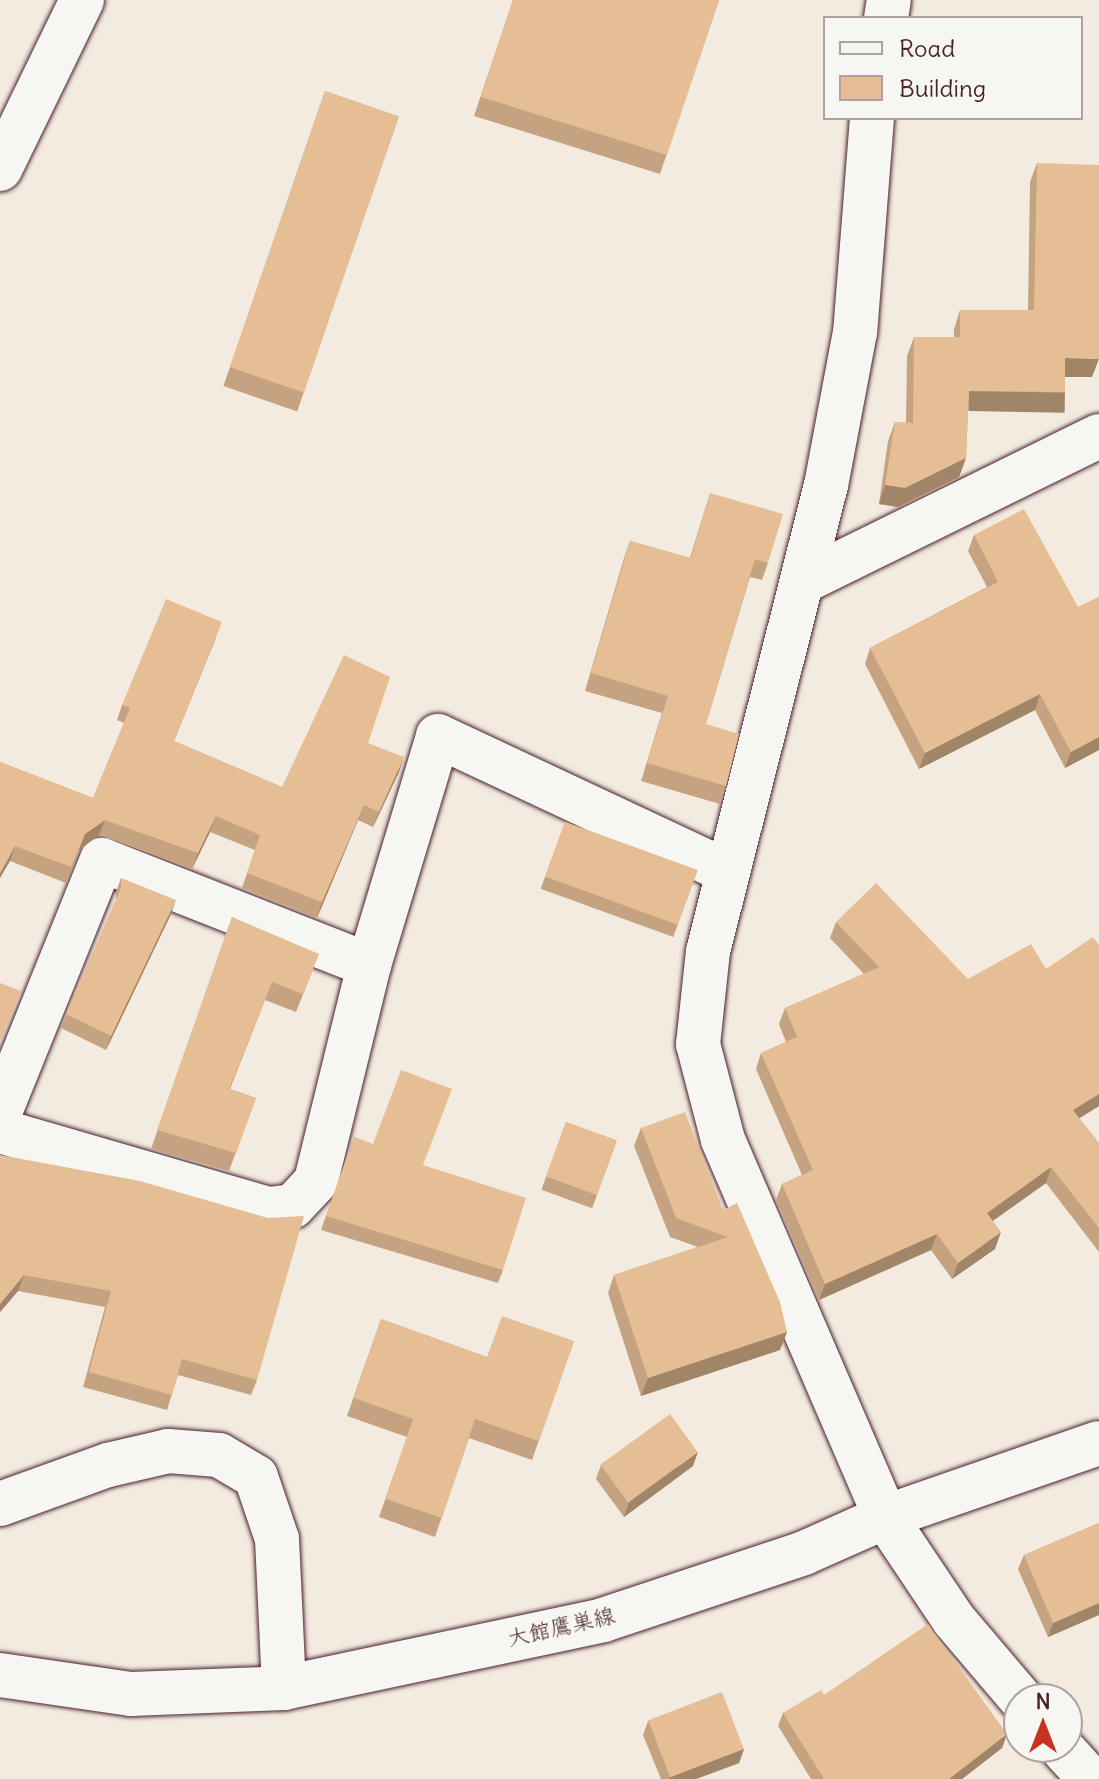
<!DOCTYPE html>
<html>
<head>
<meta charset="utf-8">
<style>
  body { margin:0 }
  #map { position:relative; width:1099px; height:1779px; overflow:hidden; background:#f3ebe0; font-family:Delius,"Klee One",sans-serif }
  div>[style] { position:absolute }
  .roads { filter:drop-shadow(0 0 2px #4a1f2b) drop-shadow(0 0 2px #4a1f2b) }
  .street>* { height:44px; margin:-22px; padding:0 22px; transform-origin:22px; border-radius:22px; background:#f6f6f2 }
  .secondary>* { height:44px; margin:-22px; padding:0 22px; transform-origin:22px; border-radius:22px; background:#f6f6f2 }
  .wall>* { inset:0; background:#c5a381; transform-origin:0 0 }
  .shaded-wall>* { inset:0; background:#a08569; transform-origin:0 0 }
  .building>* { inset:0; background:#e5be96; transform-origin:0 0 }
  span { translate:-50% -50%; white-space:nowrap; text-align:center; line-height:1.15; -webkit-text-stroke:6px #f6f6f2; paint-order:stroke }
  .street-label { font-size:22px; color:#4a1f2b }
  .legend { position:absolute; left:823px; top:16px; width:260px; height:104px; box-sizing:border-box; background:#f6f6f2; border:2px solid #b1a0a2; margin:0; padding:10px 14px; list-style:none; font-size:24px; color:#4a1f2b }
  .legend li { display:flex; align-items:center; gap:16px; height:40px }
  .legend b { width:40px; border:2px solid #b1a0a2 }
  .north { position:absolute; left:1003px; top:1683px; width:80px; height:80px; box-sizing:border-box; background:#f6f6f2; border:2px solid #b1a0a2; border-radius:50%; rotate:0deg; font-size:22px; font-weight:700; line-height:32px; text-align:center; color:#4a1f2b }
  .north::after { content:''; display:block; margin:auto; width:28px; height:36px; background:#c8321e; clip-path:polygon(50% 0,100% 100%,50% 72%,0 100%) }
</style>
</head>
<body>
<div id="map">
  <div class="roads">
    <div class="street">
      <div style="left:886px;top:18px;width:18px;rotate:-81deg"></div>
      <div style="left:872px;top:118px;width:215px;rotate:94.5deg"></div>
      <div style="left:855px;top:332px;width:156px;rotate:100.7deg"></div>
      <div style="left:826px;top:485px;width:481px;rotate:104.2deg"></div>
      <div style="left:708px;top:951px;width:94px;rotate:96.1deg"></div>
      <div style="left:698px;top:1044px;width:99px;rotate:75.4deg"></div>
      <div style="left:723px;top:1140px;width:410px;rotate:66.7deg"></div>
      <div style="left:0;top:169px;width:188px;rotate:-64.1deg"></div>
      <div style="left:802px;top:582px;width:331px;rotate:-26.2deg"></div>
      <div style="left:0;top:1112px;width:272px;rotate:-68deg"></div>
      <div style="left:102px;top:860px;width:287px;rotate:21.5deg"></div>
      <div style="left:369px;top:965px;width:239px;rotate:-73.2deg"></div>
      <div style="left:438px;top:736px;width:320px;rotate:25.1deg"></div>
      <div style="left:0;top:1131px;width:280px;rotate:16.2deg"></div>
      <div style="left:269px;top:1209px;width:24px;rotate:-7deg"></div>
      <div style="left:293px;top:1206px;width:34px;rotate:-47deg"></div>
      <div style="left:316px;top:1181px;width:222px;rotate:-76.2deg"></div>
      <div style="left:0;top:1504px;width:115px;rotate:-19.9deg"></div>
      <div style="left:108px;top:1465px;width:62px;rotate:-13.1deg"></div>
      <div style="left:168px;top:1451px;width:51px;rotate:4.5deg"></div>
      <div style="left:219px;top:1455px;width:43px;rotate:30.7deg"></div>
      <div style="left:256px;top:1477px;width:65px;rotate:71.3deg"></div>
      <div style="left:277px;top:1539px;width:149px;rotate:87.3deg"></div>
    </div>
    <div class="secondary">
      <div style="left:885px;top:1517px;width:124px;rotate:56.2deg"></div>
      <div style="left:954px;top:1620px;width:104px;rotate:49.7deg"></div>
      <div style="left:0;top:1675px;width:132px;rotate:8.3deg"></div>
      <div style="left:131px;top:1694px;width:153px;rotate:-2.2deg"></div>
      <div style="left:284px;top:1688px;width:326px;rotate:-12deg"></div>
      <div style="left:603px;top:1620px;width:212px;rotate:-18.4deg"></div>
      <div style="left:804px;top:1553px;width:89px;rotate:-24deg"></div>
      <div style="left:885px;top:1517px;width:226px;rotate:-19.1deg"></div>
      <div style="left:1061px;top:1747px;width:43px;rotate:47.8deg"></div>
    </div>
  </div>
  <div class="wall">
    <div style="clip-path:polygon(513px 0,719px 0,660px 174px,474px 116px)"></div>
    <div style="left:325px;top:91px;width:78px;height:312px;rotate:19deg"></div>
    <div style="clip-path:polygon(1037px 163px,1092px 377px,1065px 377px,1065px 392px,1058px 411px,968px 410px,966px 458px,959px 477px,898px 507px,879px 504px,888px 441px,895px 422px,906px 423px,907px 356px,914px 337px,954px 337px,954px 329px,960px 310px,1028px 310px,1030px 182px)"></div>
    <div style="clip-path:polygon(710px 493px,768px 563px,762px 580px,750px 577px,706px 724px,726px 786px,720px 804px,641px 781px,662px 713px,585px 691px,624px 558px,630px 541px,690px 558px)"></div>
    <div style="clip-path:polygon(974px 535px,1078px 607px,1099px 597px,1099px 750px,1065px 768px,1035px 710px,919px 769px,865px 664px,870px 648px,987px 587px,968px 551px)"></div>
    <div style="clip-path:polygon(216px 638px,174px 741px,282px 787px,368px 743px,399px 772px,373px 827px,358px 820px,317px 918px,242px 888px,255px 850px,210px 832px,192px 869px,99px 835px,79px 850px,66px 883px,10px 861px,0 762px,93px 798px,124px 723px,117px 720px,122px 705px)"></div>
    <div style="left:565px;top:822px;width:141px;height:71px;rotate:20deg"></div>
    <div style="clip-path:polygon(121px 878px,171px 914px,106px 1050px,61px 1028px,116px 900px,116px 892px)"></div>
    <div style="clip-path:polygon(232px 917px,312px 972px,296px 1012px,265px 1000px,230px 1089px,256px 1098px,229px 1171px,151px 1149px)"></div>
    <div style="clip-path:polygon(836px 922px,968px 979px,1046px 969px,1099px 945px,1099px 1106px,1079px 1118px,1099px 1143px,1099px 1252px,1046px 1183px,993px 1221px,995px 1249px,952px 1279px,931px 1250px,819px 1300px,776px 1200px,782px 1184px,802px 1175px,756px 1069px,761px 1053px,786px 1042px,779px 1024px,785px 1008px,864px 974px,830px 938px)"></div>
    <div style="left:566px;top:1122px;width:54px;height:72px;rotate:20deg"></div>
    <div style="clip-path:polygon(641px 1128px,723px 1210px,787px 1332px,780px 1350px,641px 1396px,608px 1293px,614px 1275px,698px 1247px,670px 1237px,634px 1146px)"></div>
    <div style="clip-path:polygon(354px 1137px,423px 1165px,503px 1270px,498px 1283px,321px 1230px)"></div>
    <div style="clip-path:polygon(0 1155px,257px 1380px,251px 1395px,178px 1375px,167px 1410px,83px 1387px,105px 1307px,18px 1291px,0 1312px)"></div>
    <div style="clip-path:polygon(381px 1319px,487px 1357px,574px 1341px,532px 1460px,469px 1438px,435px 1537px,379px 1517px,407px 1437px,347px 1416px)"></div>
    <div style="clip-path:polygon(601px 1465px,693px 1466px,624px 1517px,596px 1479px)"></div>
    <div style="clip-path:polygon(1099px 1523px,1099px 1615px,1048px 1637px,1018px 1569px,1024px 1555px)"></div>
    <div style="clip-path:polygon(824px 1695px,1007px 1734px,1002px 1748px,962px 1779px,811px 1779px,778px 1726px,783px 1713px)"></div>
    <div style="clip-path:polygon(648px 1721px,744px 1749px,739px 1763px,696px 1779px,661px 1779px,643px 1735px)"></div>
  </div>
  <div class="shaded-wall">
    <div style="clip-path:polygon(1065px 358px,1099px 359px,1092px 377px,1059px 377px)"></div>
    <div style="left:969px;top:391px;width:96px;height:20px;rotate:1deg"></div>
    <div style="clip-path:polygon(966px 458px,959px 477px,898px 507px,879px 504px,885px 485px)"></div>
    <div style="clip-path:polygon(1040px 694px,1035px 710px,919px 769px,925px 753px)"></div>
    <div style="clip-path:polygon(1099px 737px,1099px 750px,1065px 768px,1071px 752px)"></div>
    <div style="clip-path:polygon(404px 757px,399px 772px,373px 827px,379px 812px)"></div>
    <div style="clip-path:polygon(364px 805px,358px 820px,317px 918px,322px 902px)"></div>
    <div style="clip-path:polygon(216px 816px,210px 832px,192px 869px,198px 853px)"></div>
    <div style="clip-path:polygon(105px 820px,99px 835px,79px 850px,66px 883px,85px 834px)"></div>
    <div style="clip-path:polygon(15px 846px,10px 861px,0 878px,0 873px)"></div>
    <div style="clip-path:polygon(176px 900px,171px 914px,106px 1050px,111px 1036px)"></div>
    <div style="clip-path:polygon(1099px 1094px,1099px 1106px,1067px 1126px,1073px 1110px)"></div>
    <div style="clip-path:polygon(1051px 1167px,1046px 1183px,981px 1229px,987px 1213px)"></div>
    <div style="clip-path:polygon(1001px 1232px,995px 1249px,952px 1279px,958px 1263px)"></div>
    <div style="clip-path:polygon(937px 1234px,931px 1250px,819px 1300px,825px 1284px)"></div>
    <div style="clip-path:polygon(24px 1275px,18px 1291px,0 1312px,0 1304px)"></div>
    <div style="clip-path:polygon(787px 1332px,780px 1350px,641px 1396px,648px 1378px)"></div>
    <div style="clip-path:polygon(698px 1452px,693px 1466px,624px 1517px,629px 1502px)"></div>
    <div style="clip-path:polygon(1099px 1603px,1099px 1615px,1048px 1637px,1053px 1623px)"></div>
    <div style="clip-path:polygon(1007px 1734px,1002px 1748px,962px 1779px,949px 1779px)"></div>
    <div style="clip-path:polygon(744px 1749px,739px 1763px,696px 1779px,669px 1779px,670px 1777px)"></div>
  </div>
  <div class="building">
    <div style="clip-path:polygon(513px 0,719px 0,667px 155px,481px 97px)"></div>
    <div style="left:325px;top:91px;width:78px;height:292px;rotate:19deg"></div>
    <div style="clip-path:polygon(1037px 163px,1099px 165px,1099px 359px,1065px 358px,1065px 392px,969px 391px,966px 458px,905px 488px,885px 485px,895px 422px,913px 423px,914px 337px,960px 337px,960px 310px,1034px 310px)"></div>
    <div style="clip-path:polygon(710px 493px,783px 514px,768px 563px,755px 559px,706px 724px,739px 734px,726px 786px,647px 763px,668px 696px,591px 673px,630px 541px,691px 558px)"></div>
    <div style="clip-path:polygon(1024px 509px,1078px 607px,1099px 597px,1099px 737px,1071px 752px,1040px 694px,925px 753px,870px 648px,998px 582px,974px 535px)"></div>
    <div style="clip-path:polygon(166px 599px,222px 622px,174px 741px,282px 787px,344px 655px,390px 677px,368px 743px,404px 757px,379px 812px,364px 805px,322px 902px,247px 873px,260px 835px,216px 816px,198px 853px,105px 820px,85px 834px,71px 867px,15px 846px,0 873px,0 762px,93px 798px,130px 708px,122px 705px)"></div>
    <div style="left:565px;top:822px;width:141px;height:58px;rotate:20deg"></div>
    <div style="clip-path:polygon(121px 878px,176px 900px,111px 1036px,66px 1014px,121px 888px)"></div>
    <div style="clip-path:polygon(876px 883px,968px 979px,1031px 944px,1046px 969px,1093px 937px,1099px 945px,1099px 1094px,1073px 1110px,1099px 1143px,1099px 1228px,1051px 1167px,987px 1213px,1001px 1232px,958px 1263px,937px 1234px,825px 1284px,782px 1184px,813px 1170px,761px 1053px,797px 1037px,785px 1008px,879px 967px,836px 922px)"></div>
    <div style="clip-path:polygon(232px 917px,319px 954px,303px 994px,272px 982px,229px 1089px,256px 1098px,236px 1153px,157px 1130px)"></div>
    <div style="clip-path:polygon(0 983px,21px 991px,2px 1039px,0 1039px)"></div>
    <div style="clip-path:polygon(401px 1070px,452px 1089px,423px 1165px,526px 1198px,503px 1270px,326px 1216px,354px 1137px,373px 1144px)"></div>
    <div style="clip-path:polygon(685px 1112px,723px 1210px,737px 1203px,780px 1302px,787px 1332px,648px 1378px,614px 1275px,728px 1237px,676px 1218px,641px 1128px)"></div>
    <div style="left:566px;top:1122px;width:54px;height:58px;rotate:20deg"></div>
    <div style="clip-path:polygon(0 1155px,140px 1181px,268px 1218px,304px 1216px,257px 1380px,182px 1359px,172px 1395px,89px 1372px,111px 1291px,24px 1275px,0 1304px)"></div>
    <div style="clip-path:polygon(502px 1316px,574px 1341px,539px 1441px,475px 1419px,442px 1518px,386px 1499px,413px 1419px,354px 1398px,381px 1319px,487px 1357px)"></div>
    <div style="left:670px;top:1414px;width:47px;height:86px;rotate:54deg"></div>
    <div style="clip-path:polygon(1099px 1523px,1099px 1603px,1053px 1623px,1024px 1555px)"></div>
    <div style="clip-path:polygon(928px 1624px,1007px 1734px,949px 1779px,824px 1779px,783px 1713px,821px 1690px,824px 1695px)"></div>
    <div style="left:722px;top:1692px;width:61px;height:79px;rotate:69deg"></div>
  </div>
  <div class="street-label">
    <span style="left:561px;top:1627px;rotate:-13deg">大館鷹巣線</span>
  </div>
  <ul class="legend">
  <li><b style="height:10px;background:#f6f6f2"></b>Road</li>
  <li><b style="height:22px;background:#e5be96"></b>Building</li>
  </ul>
  <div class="north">N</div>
</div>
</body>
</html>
